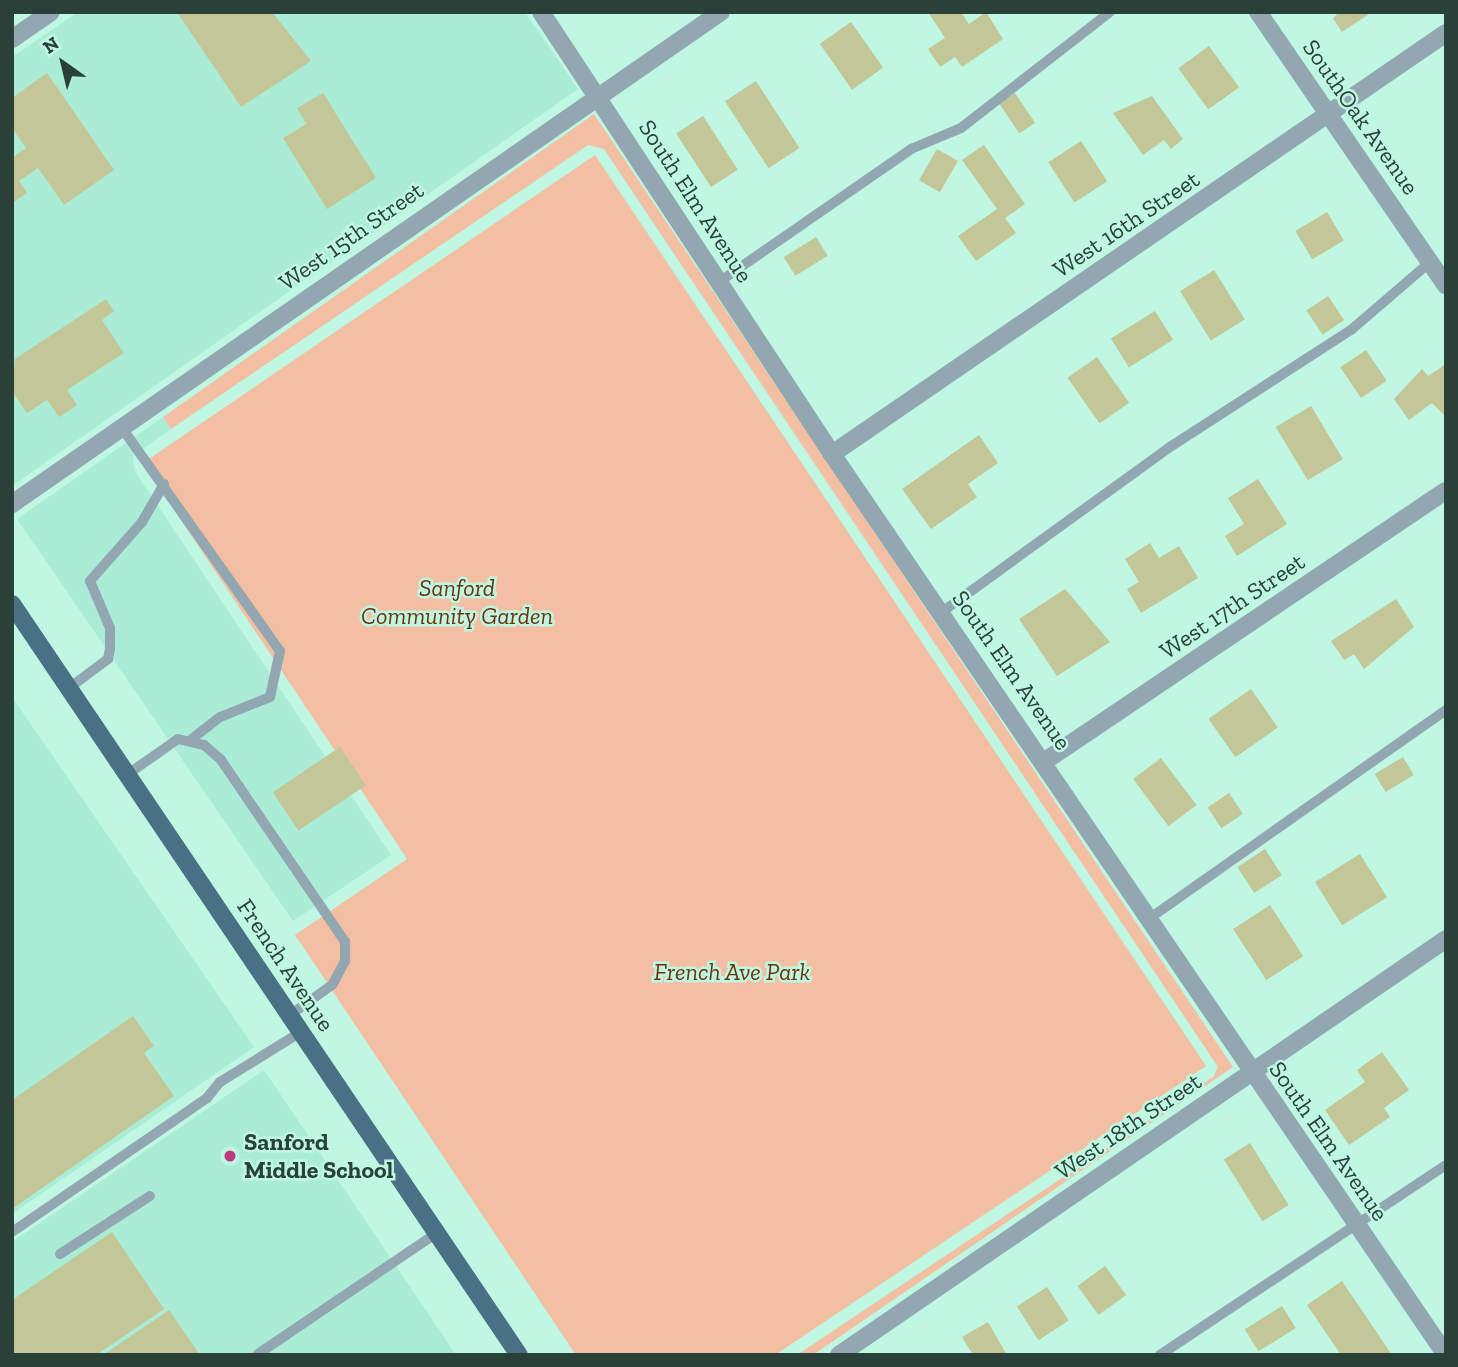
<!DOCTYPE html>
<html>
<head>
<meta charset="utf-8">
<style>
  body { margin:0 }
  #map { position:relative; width:1458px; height:1367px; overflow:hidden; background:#bff7e3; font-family:"Zilla Slab",serif }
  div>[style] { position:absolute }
  .built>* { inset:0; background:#abecd6 }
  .green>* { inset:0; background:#f3bfa2 }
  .building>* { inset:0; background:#c3c697; transform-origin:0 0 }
  .service>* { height:10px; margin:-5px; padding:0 5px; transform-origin:5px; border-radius:5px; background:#92a7b2 }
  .minor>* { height:18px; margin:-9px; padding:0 9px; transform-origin:9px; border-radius:9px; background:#92a7b2 }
  .primary>* { height:18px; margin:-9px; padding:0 9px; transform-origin:9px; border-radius:9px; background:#497084 }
  .dots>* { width:19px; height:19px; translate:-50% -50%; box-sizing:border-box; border:4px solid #bff7e3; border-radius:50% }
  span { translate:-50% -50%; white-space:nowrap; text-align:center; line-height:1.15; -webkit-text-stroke:5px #bff7e3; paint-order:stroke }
  .street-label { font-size:24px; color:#2a4139 }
  .park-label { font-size:24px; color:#6c340d; font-style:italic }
  .poi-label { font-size:24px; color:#2a4139; font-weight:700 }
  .left { translate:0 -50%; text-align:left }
  .frame { position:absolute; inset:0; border:14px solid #2a4139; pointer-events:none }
  .north { position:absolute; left:28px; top:28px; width:70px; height:70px; -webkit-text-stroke:5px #bff7e3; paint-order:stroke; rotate:326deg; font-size:19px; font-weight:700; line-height:28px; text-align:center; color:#2a4139 }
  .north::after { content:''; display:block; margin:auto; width:24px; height:32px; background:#2a4139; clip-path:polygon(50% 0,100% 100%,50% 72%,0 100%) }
</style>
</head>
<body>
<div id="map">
  <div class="built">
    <div style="clip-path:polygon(78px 12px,525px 12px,578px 89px,12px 486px,12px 57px)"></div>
    <div style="clip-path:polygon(163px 417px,171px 429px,133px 456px,134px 470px,391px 855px,293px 921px,17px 519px)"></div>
    <div style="clip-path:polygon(12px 697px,254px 1047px,12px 1214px)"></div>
    <div style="clip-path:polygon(264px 1070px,456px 1355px,12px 1355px,12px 1242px)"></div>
  </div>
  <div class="green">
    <div style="clip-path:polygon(594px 114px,1233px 1067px,813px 1355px,797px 1355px,1213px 1077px,1218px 1067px,604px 149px,588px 145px,171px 429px,163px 417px)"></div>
    <div style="clip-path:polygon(595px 155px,1206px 1066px,775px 1355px,576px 1355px,295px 935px,407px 859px,143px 463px)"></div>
  </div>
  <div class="building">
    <div style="clip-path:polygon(177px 12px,272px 12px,311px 61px,241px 107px)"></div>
    <div style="clip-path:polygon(928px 12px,961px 12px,969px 24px,986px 12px,1003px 39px,962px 67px,955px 57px,940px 67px,928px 49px,945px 38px)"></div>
    <div style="clip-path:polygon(1340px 12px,1372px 12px,1342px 32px,1333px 18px)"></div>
    <div style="left:851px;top:22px;width:56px;height:38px;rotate:55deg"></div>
    <div style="left:1209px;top:46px;width:51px;height:38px;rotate:54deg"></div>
    <div style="clip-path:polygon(47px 73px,114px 170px,64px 205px,38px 168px,19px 181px,27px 193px,12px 203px,12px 158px,26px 148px,12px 128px,12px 98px)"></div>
    <div style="left:756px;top:81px;width:80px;height:37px;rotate:57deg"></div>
    <div style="clip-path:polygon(323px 93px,376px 178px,327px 209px,283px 138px,306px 124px,297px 108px)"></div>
    <div style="left:1015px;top:93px;width:36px;height:19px;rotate:56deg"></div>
    <div style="clip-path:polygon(1152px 96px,1183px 139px,1171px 149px,1164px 140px,1143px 155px,1113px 113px)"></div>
    <div style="left:703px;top:116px;width:64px;height:32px;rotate:57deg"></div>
    <div style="left:1081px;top:141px;width:48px;height:39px;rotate:57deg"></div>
    <div style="clip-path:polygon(984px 145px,1025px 204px,1005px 218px,1016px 233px,976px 261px,958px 236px,997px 209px,962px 160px)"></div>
    <div style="left:937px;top:149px;width:24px;height:36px;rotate:30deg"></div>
    <div style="left:1327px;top:212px;width:33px;height:37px;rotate:59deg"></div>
    <div style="left:816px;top:237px;width:22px;height:38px;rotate:58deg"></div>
    <div style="left:1214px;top:270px;width:58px;height:40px;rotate:58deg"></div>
    <div style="left:1328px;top:296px;width:29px;height:26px;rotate:56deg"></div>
    <div style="clip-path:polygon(106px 299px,114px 311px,102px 320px,124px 353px,67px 390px,77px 405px,59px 417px,47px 400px,27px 413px,12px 391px,15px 359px)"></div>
    <div style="left:1155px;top:311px;width:34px;height:52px;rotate:58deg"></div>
    <div style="left:1366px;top:350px;width:37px;height:31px;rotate:56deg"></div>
    <div style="left:1097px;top:357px;width:56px;height:36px;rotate:55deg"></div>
    <div style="clip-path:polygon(1446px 364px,1446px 417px,1432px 403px,1409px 420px,1394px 399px,1422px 369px,1428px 376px)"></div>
    <div style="left:1311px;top:406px;width:62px;height:41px;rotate:59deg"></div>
    <div style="clip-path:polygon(979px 435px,998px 463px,968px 484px,977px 497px,931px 529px,902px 489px)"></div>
    <div style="clip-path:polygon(1258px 479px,1287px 524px,1237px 556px,1225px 536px,1244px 524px,1228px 498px)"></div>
    <div style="clip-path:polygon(1150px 543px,1159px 558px,1179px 546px,1198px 578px,1141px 613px,1127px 589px,1139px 582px,1125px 559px)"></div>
    <div style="clip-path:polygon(1065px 589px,1110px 642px,1057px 676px,1019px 619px)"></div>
    <div style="clip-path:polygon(1396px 599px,1414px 627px,1364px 669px,1354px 654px,1344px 660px,1331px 641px)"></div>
    <div style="left:1251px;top:689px;width:47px;height:52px;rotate:55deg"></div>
    <div style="left:340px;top:747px;width:46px;height:81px;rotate:56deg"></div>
    <div style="left:1403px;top:757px;width:21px;height:33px;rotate:59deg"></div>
    <div style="left:1161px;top:758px;width:59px;height:35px;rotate:53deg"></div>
    <div style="left:1229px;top:793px;width:25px;height:26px;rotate:56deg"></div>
    <div style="left:1265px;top:849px;width:31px;height:33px;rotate:57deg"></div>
    <div style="left:1360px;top:854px;width:51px;height:53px;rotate:58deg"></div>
    <div style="left:1270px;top:905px;width:61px;height:44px;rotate:57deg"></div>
    <div style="clip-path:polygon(133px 1016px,154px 1046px,144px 1053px,174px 1096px,12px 1209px,12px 1100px)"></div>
    <div style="clip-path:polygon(1382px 1052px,1409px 1090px,1384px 1108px,1390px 1117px,1349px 1145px,1325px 1110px,1365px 1082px,1357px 1070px)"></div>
    <div style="left:1250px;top:1143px;width:73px;height:31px;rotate:58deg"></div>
    <div style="clip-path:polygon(112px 1232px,164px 1309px,96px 1355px,12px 1355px,12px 1300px)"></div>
    <div style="left:1105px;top:1266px;width:36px;height:34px;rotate:54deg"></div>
    <div style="clip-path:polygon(1342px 1281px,1392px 1355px,1341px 1355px,1307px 1305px)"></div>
    <div style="left:1047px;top:1287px;width:40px;height:36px;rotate:57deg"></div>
    <div style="left:1282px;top:1306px;width:26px;height:44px;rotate:58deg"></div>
    <div style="clip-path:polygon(169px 1310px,200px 1355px,103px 1355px)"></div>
    <div style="clip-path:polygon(988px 1322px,1007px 1355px,973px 1355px,962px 1337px)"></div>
  </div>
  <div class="service">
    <div style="left:719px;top:282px;width:234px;rotate:-34.7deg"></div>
    <div style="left:911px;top:149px;width:54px;rotate:-22.8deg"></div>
    <div style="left:961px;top:128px;width:189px;rotate:-37.9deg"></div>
    <div style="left:122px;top:428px;width:273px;rotate:54.7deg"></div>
    <div style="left:280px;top:651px;width:47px;rotate:102.3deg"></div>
    <div style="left:270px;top:697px;width:54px;rotate:158.2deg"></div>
    <div style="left:220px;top:717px;width:36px;rotate:142deg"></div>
    <div style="left:942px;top:612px;width:281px;rotate:-35.9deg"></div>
    <div style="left:1170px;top:447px;width:216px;rotate:-32.9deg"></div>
    <div style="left:1351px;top:330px;width:104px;rotate:-40.7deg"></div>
    <div style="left:69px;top:688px;width:49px;rotate:-36.6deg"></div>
    <div style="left:108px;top:659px;width:10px;rotate:-79deg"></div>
    <div style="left:110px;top:649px;width:21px;rotate:-90deg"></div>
    <div style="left:110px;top:628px;width:51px;rotate:-113.1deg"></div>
    <div style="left:90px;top:581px;width:79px;rotate:-48.6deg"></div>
    <div style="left:142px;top:522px;width:44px;rotate:-59.9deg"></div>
    <div style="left:128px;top:774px;width:61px;rotate:-35deg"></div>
    <div style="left:178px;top:739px;width:27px;rotate:13deg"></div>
    <div style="left:204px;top:745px;width:23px;rotate:41deg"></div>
    <div style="left:221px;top:760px;width:220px;rotate:55.7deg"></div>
    <div style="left:345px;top:942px;width:19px;rotate:90deg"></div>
    <div style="left:345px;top:961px;width:27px;rotate:118deg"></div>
    <div style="left:332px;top:985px;width:52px;rotate:144.5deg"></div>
    <div style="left:1150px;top:918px;width:362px;rotate:-35.1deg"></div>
    <div style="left:12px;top:1232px;width:237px;rotate:-34.5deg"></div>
    <div style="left:207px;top:1098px;width:21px;rotate:-51deg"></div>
    <div style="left:220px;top:1082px;width:95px;rotate:-31.7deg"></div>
    <div style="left:60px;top:1254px;width:107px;rotate:-32.8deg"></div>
    <div style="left:258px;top:1354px;width:216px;rotate:-34.1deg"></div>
    <div style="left:1160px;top:1355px;width:343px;rotate:-33.6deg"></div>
  </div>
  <div class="minor">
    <div style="left:541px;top:12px;width:529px;rotate:56.64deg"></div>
    <div style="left:832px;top:454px;width:1090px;rotate:55.73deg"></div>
    <div style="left:1258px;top:12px;width:332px;rotate:55.5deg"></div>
    <div style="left:12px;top:39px;width:47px;rotate:-34.7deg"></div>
    <div style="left:832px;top:454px;width:744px;rotate:-34.44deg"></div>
    <div style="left:12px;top:504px;width:863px;rotate:-34.76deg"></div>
    <div style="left:1045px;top:761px;width:483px;rotate:-34deg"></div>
    <div style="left:839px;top:1355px;width:736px;rotate:-34.42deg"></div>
  </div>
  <div class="primary">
    <div style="left:12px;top:604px;width:906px;rotate:55.98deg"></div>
  </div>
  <div class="dots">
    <div style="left:230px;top:1156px;background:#bc3981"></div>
  </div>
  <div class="street-label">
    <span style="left:1361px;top:117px;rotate:55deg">SouthOak Avenue</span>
    <span style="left:696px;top:201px;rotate:57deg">South Elm Avenue</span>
    <span style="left:1126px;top:224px;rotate:-34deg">West 16th Street</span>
    <span style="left:351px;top:236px;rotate:-35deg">West 15th Street</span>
    <span style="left:1232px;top:606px;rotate:-34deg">West 17th Street</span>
    <span style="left:1012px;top:670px;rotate:55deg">South Elm Avenue</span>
    <span style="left:286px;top:965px;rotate:56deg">French Avenue</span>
    <span style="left:1128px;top:1126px;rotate:-34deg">West 18th Street</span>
    <span style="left:1329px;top:1141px;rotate:55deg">South Elm Avenue</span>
  </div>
  <div class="park-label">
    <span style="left:457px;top:602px">Sanford<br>Community Garden</span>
    <span style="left:732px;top:972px">French Ave Park</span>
  </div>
  <div class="poi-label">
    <span class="left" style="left:244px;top:1156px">Sanford<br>Middle School</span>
  </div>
  <div class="frame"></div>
  <div class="north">N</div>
</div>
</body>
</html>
